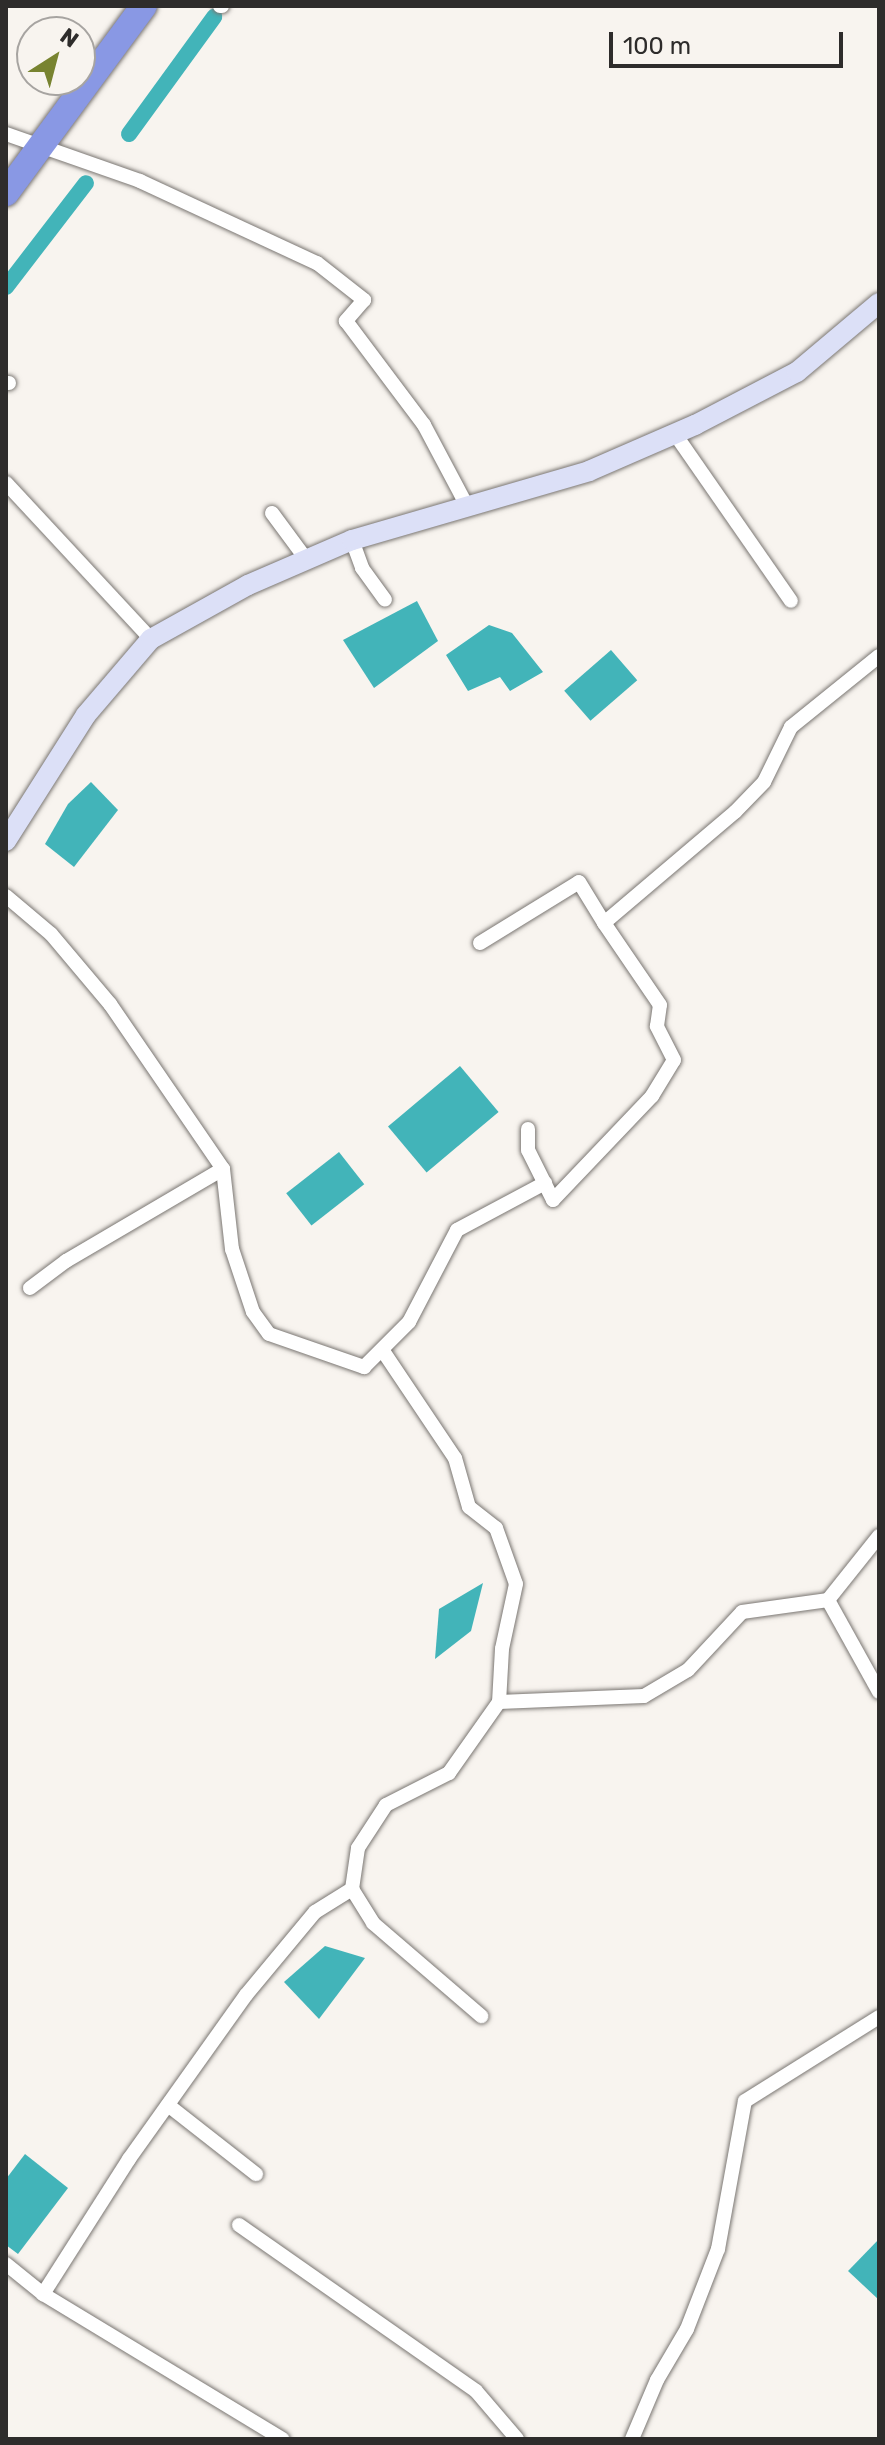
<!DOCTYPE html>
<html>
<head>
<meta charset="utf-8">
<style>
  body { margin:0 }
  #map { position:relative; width:885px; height:2445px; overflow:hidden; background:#f8f4ef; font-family:Rubik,sans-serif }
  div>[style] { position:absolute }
  .water>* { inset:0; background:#42b4b9; transform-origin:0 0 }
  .canal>* { height:16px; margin:-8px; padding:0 8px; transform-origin:8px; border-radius:8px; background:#42b4b9 }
  .roads { filter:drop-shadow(0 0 2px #7a7672) drop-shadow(0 0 2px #7a7672) }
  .street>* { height:14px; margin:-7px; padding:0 7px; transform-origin:7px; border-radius:7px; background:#fff }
  .secondary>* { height:20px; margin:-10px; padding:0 10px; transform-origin:10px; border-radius:10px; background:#dce0f7 }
  .highway>* { height:26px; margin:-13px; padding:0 13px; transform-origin:13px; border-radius:13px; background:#8998e4 }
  span { translate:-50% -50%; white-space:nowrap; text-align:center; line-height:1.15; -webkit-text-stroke:6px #f8f4ef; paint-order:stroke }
  .frame { position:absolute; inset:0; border:8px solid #2e2c2b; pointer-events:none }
  .north { position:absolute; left:16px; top:16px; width:80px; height:80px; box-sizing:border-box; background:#f8f4ef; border:2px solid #a7a4a1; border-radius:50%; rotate:36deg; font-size:22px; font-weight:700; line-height:32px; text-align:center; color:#2e2c2b }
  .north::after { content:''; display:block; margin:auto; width:28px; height:36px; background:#788330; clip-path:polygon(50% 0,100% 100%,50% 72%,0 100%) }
  .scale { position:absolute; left:609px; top:32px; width:234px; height:36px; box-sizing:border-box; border:4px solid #2e2c2b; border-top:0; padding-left:10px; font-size:24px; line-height:28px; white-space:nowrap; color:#2e2c2b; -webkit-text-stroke:6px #f8f4ef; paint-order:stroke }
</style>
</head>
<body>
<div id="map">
  <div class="water">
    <div style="clip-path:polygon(417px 601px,438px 641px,374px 688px,343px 640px)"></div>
    <div style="clip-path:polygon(489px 625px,512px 633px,543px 672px,510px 691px,500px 677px,468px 691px,446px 655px)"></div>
    <div style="left:611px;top:650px;width:40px;height:62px;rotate:49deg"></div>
    <div style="clip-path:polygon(91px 782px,118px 810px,74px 867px,45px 844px,68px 804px)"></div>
    <div style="left:460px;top:1066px;width:60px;height:94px;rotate:50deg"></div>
    <div style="left:339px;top:1152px;width:41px;height:67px;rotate:52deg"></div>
    <div style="clip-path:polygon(483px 1583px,471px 1631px,435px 1659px,439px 1609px)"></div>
    <div style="clip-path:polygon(325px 1946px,365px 1958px,319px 2019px,284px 1982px)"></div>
    <div style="clip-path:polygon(25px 2154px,68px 2188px,18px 2254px,6px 2245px,6px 2179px)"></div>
    <div style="clip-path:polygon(879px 2239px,879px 2300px,848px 2271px)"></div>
  </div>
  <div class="canal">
    <div style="left:129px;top:134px;width:145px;rotate:-54deg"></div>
    <div style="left:6px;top:287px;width:131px;rotate:-52.4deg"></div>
  </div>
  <div class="roads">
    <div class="street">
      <div style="left:220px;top:6px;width:2px"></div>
      <div style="left:6px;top:134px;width:142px;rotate:19.3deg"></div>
      <div style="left:140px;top:181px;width:195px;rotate:24.9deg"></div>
      <div style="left:317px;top:263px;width:60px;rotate:38.2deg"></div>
      <div style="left:364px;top:300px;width:28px;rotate:131deg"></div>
      <div style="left:346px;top:321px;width:130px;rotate:53.1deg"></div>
      <div style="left:424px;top:425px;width:92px;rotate:62deg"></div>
      <div style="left:6px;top:383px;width:3px"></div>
      <div style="left:675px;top:434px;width:203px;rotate:55.2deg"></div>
      <div style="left:6px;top:483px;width:213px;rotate:47.1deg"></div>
      <div style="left:272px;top:513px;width:57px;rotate:53.5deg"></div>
      <div style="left:352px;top:540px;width:30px;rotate:70deg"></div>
      <div style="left:362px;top:568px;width:39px;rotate:54deg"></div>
      <div style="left:6px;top:896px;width:59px;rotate:40.2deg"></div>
      <div style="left:51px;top:934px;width:92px;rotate:49.9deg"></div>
      <div style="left:110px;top:1004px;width:200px;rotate:55.6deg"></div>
      <div style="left:223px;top:1169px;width:81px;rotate:83.6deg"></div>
      <div style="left:232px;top:1249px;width:66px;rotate:71.6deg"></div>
      <div style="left:253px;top:1312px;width:27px;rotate:54deg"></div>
      <div style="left:269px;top:1334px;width:101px;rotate:19.2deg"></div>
      <div style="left:364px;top:1367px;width:64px;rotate:-45deg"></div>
      <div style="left:409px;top:1322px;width:104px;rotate:-62.4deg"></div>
      <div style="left:457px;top:1230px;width:100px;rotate:-28.1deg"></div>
      <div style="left:480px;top:943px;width:116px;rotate:-31.6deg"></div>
      <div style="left:579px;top:882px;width:48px;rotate:58.6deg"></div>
      <div style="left:604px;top:923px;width:172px;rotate:-40.3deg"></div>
      <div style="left:735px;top:812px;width:42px;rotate:-46deg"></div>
      <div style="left:764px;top:782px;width:61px;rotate:-63.9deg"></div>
      <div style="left:791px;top:727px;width:113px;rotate:-38.9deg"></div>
      <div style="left:528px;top:1129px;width:21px;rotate:90deg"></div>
      <div style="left:528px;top:1150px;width:56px;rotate:63.4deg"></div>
      <div style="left:553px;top:1200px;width:144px;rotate:-46.4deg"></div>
      <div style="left:652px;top:1096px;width:42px;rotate:-58.6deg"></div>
      <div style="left:674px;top:1060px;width:38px;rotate:-117deg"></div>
      <div style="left:657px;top:1026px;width:21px;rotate:-82deg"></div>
      <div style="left:660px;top:1005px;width:99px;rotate:-124.3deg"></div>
      <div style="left:30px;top:1288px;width:45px;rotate:-36.9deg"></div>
      <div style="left:66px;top:1261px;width:182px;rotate:-30.4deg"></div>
      <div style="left:383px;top:1351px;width:129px;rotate:56.1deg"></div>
      <div style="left:455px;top:1458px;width:51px;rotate:74.1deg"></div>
      <div style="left:469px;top:1507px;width:34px;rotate:38deg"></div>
      <div style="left:496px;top:1528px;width:59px;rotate:70.3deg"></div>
      <div style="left:516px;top:1584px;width:66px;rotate:102.2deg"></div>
      <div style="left:502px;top:1649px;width:53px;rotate:93.2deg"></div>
      <div style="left:499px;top:1702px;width:87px;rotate:125.2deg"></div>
      <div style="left:449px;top:1773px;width:71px;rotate:153.1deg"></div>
      <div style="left:386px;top:1805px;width:51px;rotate:123.1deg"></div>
      <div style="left:358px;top:1848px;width:41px;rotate:98.3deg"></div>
      <div style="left:352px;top:1889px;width:40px;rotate:58deg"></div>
      <div style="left:373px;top:1923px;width:143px;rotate:40.7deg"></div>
      <div style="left:828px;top:1600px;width:105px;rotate:61deg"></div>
      <div style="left:499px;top:1702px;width:145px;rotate:-2.4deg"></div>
      <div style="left:644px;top:1696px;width:51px;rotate:-30.6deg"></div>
      <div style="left:688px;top:1670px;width:79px;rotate:-47deg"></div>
      <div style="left:742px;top:1612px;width:87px;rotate:-7.9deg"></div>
      <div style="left:828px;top:1600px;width:82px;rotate:-51.4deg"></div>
      <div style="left:168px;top:2105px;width:112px;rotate:38.1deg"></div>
      <div style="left:239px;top:2225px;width:289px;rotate:35deg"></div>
      <div style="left:476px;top:2391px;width:63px;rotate:49.5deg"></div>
      <div style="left:6px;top:2264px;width:48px;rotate:39deg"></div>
      <div style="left:43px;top:2294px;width:280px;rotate:31.2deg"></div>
      <div style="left:43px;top:2294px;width:160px;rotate:-57.5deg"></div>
      <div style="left:129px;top:2159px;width:201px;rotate:-54.5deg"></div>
      <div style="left:246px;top:1995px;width:108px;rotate:-50.3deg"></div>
      <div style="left:315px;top:1912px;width:44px;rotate:-31.9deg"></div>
      <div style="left:632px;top:2439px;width:64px;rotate:-67deg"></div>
      <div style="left:657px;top:2380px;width:59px;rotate:-59.5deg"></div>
      <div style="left:687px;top:2329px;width:86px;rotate:-68.8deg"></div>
      <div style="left:718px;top:2249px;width:150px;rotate:-79.7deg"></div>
      <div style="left:745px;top:2101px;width:158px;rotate:-32.1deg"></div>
    </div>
    <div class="secondary">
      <div style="left:6px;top:841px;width:149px;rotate:-57.6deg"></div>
      <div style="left:86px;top:715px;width:100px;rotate:-49.5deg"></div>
      <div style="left:151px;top:639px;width:111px;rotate:-29.1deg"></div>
      <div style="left:248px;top:585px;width:113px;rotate:-23.4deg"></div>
      <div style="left:352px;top:540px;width:247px;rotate:-16.2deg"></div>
      <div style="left:589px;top:471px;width:116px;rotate:-23.5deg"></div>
      <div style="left:695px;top:425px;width:115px;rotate:-27.5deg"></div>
      <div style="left:797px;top:372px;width:107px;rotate:-40.1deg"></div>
    </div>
    <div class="highway">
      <div style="left:6px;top:193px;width:232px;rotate:-53.6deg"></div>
    </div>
  </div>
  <div class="frame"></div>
  <div class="north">N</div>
  <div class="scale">100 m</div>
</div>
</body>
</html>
